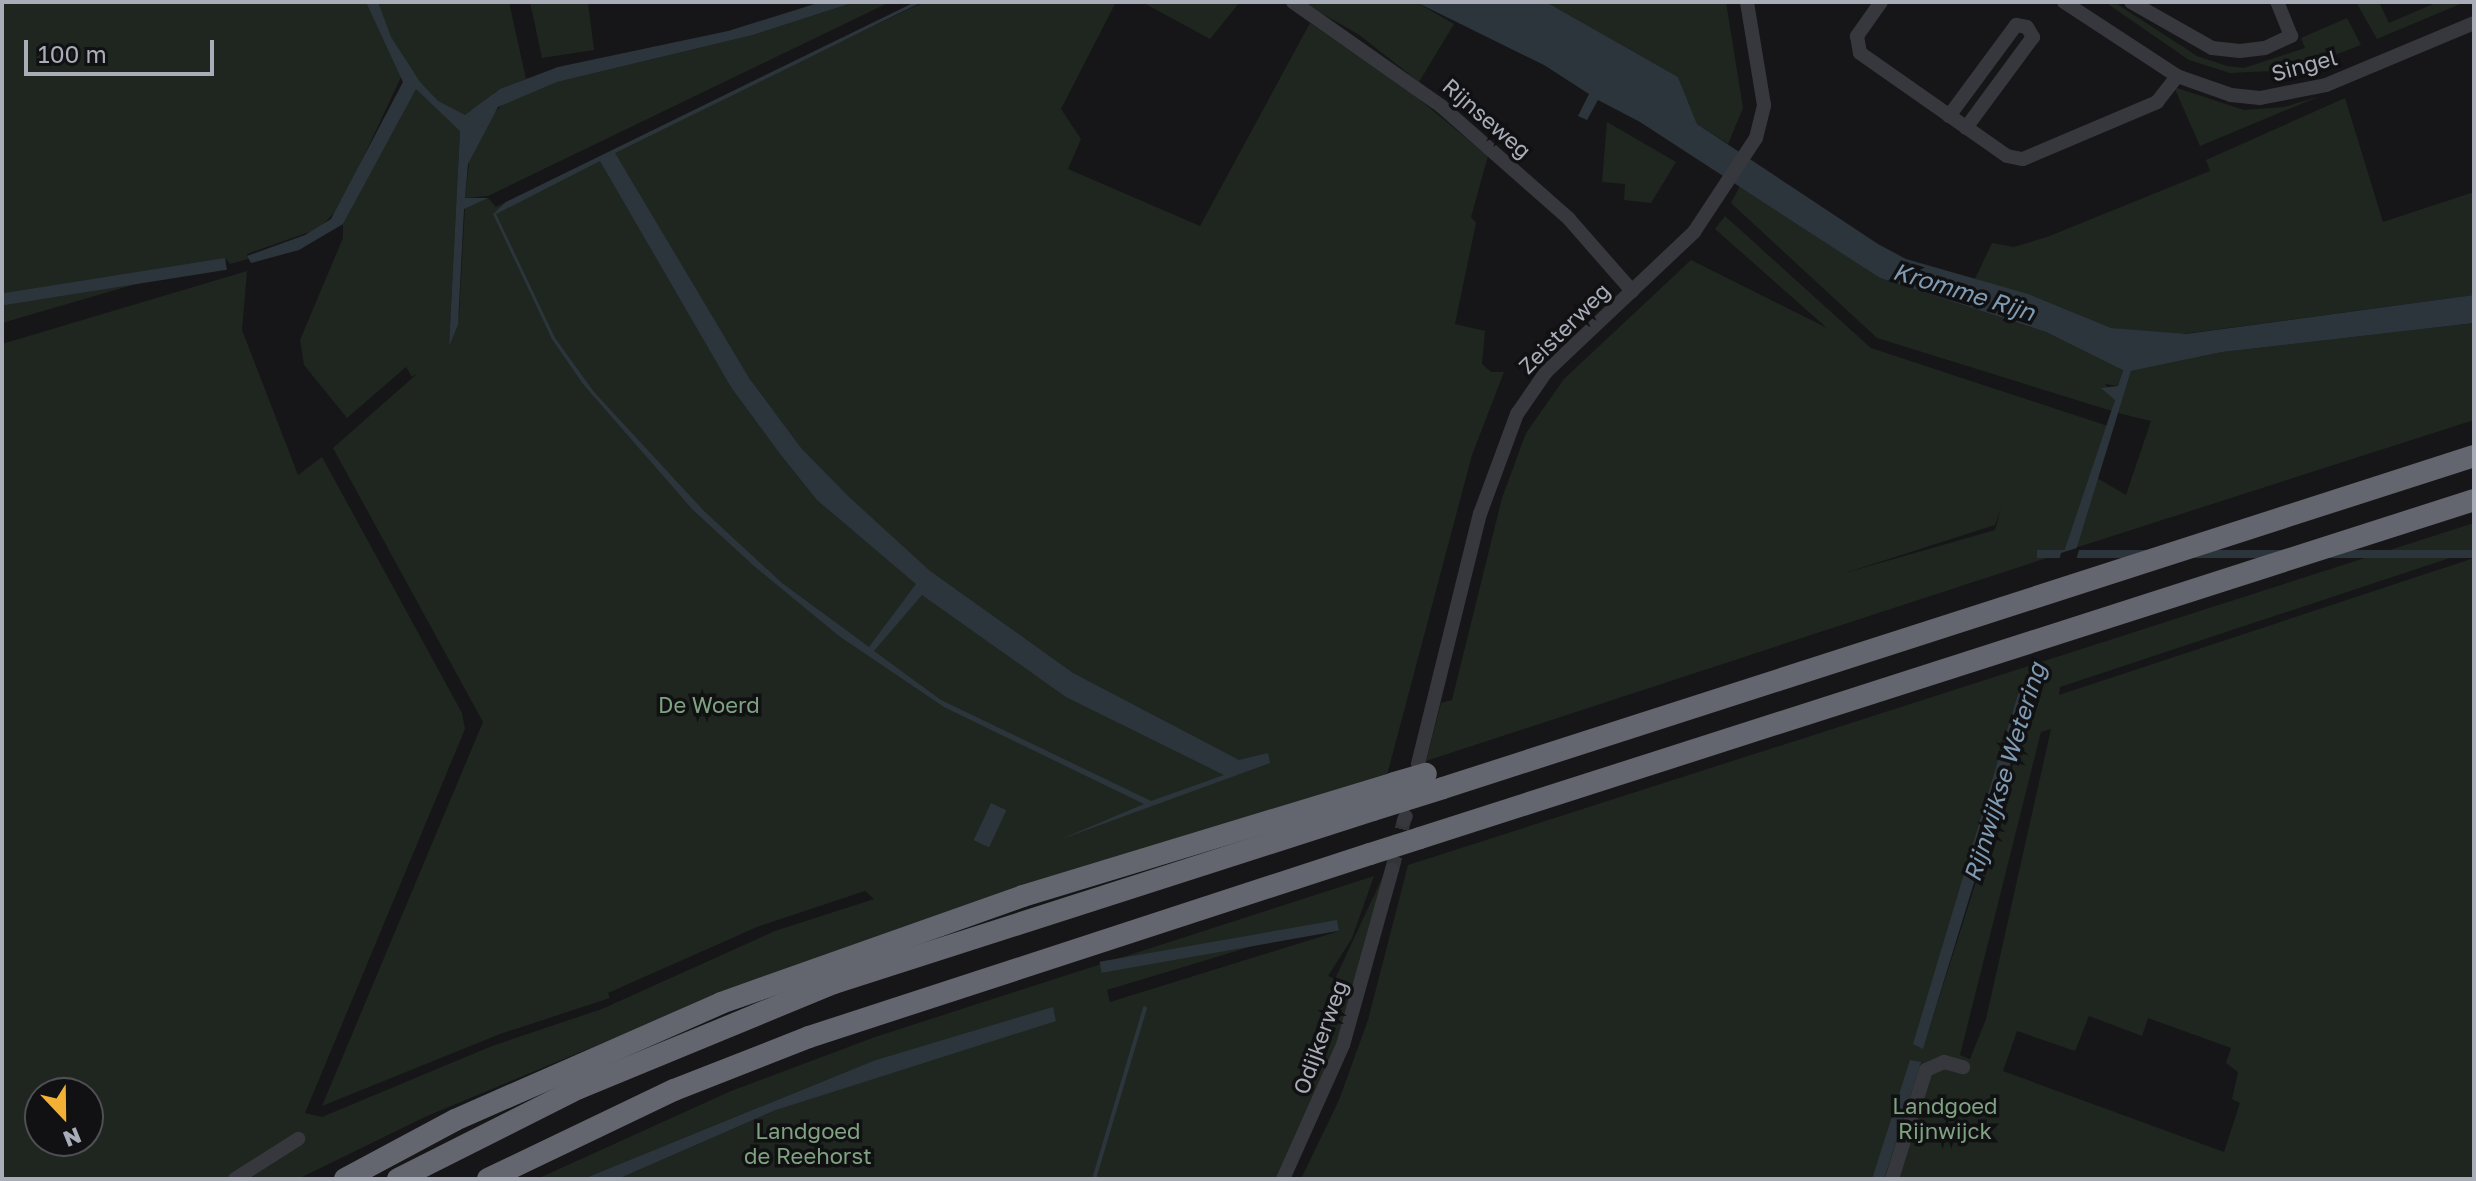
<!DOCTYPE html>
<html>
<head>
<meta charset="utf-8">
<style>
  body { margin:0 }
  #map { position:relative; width:2476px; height:1181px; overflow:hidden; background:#161618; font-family:"Golos Text",sans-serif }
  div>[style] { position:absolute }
  .green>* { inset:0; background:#1e261f }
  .water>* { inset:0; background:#2c353c; transform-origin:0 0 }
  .pier>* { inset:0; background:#161618 }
  .stream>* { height:4px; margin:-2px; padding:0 2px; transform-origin:2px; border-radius:2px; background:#2c353c }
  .minor-tunnel>* { height:14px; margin-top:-7px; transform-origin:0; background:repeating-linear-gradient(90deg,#333438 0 14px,transparent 0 21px) }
  .minor>* { height:14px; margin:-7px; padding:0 7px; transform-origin:7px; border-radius:7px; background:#37383d }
  .highway>* { height:22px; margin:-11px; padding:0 11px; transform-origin:11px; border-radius:11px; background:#63666e }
  .highway-bridge>* { height:22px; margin:-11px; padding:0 11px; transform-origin:11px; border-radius:11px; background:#63666e }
  span { translate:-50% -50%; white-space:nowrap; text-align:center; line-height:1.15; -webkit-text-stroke:7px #111113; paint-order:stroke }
  .street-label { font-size:22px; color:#a8adb8 }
  .park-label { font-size:22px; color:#7fa381 }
  .water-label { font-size:24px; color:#7f9bb3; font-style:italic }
  .frame { position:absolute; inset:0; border:4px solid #a8adb8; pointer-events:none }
  .north { position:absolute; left:24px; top:1077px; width:80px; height:80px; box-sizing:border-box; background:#111113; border:2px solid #4d4f55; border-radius:50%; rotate:158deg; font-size:22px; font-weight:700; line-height:32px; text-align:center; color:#a8adb8 }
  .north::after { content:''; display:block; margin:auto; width:28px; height:36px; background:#f2b134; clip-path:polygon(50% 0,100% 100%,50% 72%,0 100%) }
  .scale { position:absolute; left:24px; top:40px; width:190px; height:36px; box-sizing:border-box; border:4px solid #a8adb8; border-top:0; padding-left:10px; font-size:24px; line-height:28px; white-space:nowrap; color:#a8adb8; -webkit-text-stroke:6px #111113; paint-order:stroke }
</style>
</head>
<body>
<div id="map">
  <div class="green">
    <div style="clip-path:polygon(evenodd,2px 2px,509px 2px,526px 79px,495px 92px,460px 132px,449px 346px,459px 315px,465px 206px,488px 198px,496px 207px,924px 2px,1116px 2px,1061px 109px,1081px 139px,1068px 169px,1200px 226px,1310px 23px,1413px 94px,1488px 156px,1471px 217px,1476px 223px,1455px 324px,1485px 331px,1482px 364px,1491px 372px,1504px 372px,1472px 455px,1387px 775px,665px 1017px,427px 1116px,298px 1179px,2px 1179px,2px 344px,247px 271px,242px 330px,298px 475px,322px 457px,462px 713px,465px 729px,305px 1113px,322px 1117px,492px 1046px,602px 1009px,775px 931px,874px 899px,865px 891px,757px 927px,608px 993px,610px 998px,500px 1034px,322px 1106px,483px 722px,333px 448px,418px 373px,412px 377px,406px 367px,347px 418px,304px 365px,300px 340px,343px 238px,343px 224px,414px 89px,402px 75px,340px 207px,318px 229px,247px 254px,248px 259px,230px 264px,225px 258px,2px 323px,2px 2px,40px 1093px,88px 1093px,88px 1141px,40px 1141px,40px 1093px)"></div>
    <div style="clip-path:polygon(530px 2px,588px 2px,594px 50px,542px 58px)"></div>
    <div style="clip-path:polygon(855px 2px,890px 2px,488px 196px,465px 198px,470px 155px,489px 118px,503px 104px,557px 82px,753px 35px)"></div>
    <div style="clip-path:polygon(1142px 2px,1240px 2px,1210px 39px)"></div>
    <div style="clip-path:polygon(1416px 2px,1454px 24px,1419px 82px,1358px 34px,1305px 4px)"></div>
    <div style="clip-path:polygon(1546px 2px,1726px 2px,1743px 108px,1728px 144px,1697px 124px,1678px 77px)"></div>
    <div style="clip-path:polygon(2105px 2px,2114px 2px,2197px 56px,2227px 66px,2244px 68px,2305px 48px,2301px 38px,2347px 18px,2361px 45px,2296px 70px,2230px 73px,2189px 60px)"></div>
    <div style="clip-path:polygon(2356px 2px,2379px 2px,2389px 23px,2438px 2px,2465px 2px,2377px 39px)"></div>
    <div style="clip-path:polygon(2174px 87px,2244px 110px,2284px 107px,2320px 96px,2200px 146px)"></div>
    <div style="clip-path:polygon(2345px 98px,2383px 222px,2474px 192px,2474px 295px,2168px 336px,2111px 328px,1975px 279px,1992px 243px,2014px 247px,2047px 237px,2210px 171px,2206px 160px)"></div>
    <div style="clip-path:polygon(1607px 122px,1676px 162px,1651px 203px,1624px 200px,1625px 184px,1602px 182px)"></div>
    <div style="clip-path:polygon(1741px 184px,1880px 278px,2046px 332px,2123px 369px,2118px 386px,2105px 384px,2115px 398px,2112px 411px,1877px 338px,1731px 203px)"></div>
    <div style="clip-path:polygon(evenodd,1725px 216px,1871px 348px,2108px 426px,2065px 552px,1426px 761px,1441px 703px,1452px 700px,1502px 498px,1526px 433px,1564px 379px,1691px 260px,1827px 328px,1715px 229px,1725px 216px,2001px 508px,1995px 530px,1845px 573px,1995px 525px,2001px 508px)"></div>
    <div style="clip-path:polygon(2474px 323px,2474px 420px,2075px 548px,2097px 478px,2126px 495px,2151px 421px,2118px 413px,2131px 371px,2222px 352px)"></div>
    <div style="clip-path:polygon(evenodd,2474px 523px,2474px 550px,2060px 687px,2059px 695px,2474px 558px,2474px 1179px,1301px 1179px,1339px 1100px,1368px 1020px,1408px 865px,2035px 664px,2027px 688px,2018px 695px,1963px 883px,1925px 1042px,2034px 700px,2041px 662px,2474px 523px,2051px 729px,1986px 1019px,1970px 1059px,1960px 1055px,2041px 732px,2051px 729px,2474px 523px,2089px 1016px,2142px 1036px,2148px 1018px,2231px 1048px,2226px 1063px,2238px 1072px,2232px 1099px,2240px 1103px,2224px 1152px,2003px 1071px,2017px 1031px,2075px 1051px,2089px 1016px)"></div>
    <div style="clip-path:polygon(evenodd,1385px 872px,1330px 1067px,1277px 1179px,618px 1179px,776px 1110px,875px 1075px,873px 1061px,583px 1179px,537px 1179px,731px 1091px,875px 1037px,1374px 876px,1352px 938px,1328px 976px,1335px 979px,1385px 872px,1336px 921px,1339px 931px,1110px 1002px,1107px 990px,1336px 921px)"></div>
  </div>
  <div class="water">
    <div style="clip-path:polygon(366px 2px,378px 2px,391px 37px,420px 82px,438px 101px,465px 115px,500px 89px,558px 67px,728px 31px,821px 2px,855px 2px,753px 35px,557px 82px,498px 107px,468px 164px,465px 198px,488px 198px,464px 209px,458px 325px,449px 346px,460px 131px,416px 89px,343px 224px,299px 250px,251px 263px,247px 256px,305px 235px,331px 219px,403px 82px)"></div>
    <div style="clip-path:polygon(evenodd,915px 2px,922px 2px,615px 153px,749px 378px,801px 448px,849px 497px,930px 571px,1073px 673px,1239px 760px,1268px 753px,1270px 763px,1059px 840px,1144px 804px,944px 707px,839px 636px,754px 566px,693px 510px,583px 384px,552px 339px,493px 214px,506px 202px,915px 2px,600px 161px,731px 387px,781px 455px,817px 500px,916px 584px,869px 647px,782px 583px,704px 511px,594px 392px,555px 338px,496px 214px,600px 161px,915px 2px,922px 595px,1066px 697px,1224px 775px,1151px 801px,941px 700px,874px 651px,922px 595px)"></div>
    <div style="clip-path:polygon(1416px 2px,1546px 2px,1678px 77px,1697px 124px,1878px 244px,1906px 259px,2028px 294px,2111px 328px,2186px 334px,2474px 295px,2474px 323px,2222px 352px,2131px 371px,1923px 1049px,1913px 1044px,2018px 694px,2028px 688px,2067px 561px,2065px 549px,2115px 400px,2101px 388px,2118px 386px,2123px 370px,2046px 332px,1880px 278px,1640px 122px,1598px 100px,1587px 120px,1578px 116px,1589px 94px,1544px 65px)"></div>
    <div style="left:225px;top:258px;width:12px;height:232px;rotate:81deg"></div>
    <div style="left:2474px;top:550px;width:8px;height:437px;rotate:90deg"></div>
    <div style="left:991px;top:803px;width:17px;height:41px;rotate:25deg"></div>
    <div style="left:1337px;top:920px;width:11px;height:241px;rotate:80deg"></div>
    <div style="clip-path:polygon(1053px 1007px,1056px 1021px,776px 1110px,618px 1179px,583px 1179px,873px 1061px)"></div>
    <div style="clip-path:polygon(1910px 1060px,1921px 1062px,1893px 1151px,1884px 1179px,1872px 1179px)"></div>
  </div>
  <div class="pier">
    <div style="clip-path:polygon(2080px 547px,2045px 660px,2030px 665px,2061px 553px)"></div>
  </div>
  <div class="stream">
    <div style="left:1094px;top:1179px;width:178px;rotate:-73.4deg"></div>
  </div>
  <div class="minor-tunnel">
    <div style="left:1392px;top:870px;width:51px;rotate:-76.5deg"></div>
  </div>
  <div class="minor">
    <div style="left:1293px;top:2px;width:181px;rotate:35.1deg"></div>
    <div style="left:1441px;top:106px;width:171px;rotate:41.4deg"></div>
    <div style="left:1569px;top:219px;width:96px;rotate:48.8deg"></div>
    <div style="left:1881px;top:2px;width:42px;rotate:125.2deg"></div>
    <div style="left:1857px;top:36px;width:17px;rotate:80deg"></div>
    <div style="left:1860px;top:53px;width:179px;rotate:35deg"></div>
    <div style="left:2007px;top:156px;width:16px;rotate:11deg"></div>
    <div style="left:2023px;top:159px;width:146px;rotate:-23deg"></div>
    <div style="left:2157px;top:102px;width:33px;rotate:-52deg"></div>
    <div style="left:2064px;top:2px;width:135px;rotate:33.2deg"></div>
    <div style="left:2177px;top:76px;width:57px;rotate:19.4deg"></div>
    <div style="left:2231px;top:95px;width:29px;rotate:6deg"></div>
    <div style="left:2260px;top:98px;width:67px;rotate:-11.1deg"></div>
    <div style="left:2326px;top:85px;width:160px;rotate:-22.7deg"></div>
    <div style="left:2131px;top:2px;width:93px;rotate:29.6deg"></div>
    <div style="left:2212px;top:48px;width:28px;rotate:6deg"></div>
    <div style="left:2240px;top:51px;width:25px;rotate:-7deg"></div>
    <div style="left:2265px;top:48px;width:29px;rotate:-25deg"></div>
    <div style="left:2291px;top:36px;width:37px;rotate:-112deg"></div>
    <div style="left:1949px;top:116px;width:113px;rotate:-53.6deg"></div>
    <div style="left:2016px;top:25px;width:11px;rotate:10deg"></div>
    <div style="left:2027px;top:27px;width:12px;rotate:59deg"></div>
    <div style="left:2033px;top:37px;width:113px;rotate:126.4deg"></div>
    <div style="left:1418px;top:764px;width:258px;rotate:-76.1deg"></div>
    <div style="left:1480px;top:514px;width:107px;rotate:-69.7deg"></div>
    <div style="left:1517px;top:414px;width:51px;rotate:-55.4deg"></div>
    <div style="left:1546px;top:372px;width:204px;rotate:-43.4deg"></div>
    <div style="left:1694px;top:232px;width:113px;rotate:-56.6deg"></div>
    <div style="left:1756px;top:138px;width:34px;rotate:-76deg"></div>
    <div style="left:1764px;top:105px;width:104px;rotate:-99.4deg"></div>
    <div style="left:1404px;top:820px;width:4px;rotate:-63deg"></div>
    <div style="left:235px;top:1179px;width:75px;rotate:-32.4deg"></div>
    <div style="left:1283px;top:1179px;width:147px;rotate:-65.9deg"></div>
    <div style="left:1343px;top:1045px;width:182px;rotate:-74.4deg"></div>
    <div style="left:1892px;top:1179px;width:114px;rotate:-72.7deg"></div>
    <div style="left:1926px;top:1070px;width:20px;rotate:-24deg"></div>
    <div style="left:1944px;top:1062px;width:20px;rotate:15deg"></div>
  </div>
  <div class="highway">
    <div style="left:1443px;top:788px;width:1083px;rotate:-17.85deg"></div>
    <div style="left:1420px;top:838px;width:1107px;rotate:-17.78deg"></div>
    <div style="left:345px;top:1179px;width:125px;rotate:-28.2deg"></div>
    <div style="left:455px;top:1120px;width:291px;rotate:-23.7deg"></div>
    <div style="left:721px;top:1003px;width:320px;rotate:-19.5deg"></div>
    <div style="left:1023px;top:896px;width:388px;rotate:-16.9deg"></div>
    <div style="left:398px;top:1179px;width:203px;rotate:-26.7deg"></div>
    <div style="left:579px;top:1088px;width:276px;rotate:-22.4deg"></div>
    <div style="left:834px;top:983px;width:566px;rotate:-17.79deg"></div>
    <div style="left:488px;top:1179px;width:206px;rotate:-25.6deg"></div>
    <div style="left:674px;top:1090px;width:145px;rotate:-21.4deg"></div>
    <div style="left:809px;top:1037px;width:590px;rotate:-18.07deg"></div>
  </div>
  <div class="highway-bridge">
    <div style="left:1394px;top:783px;width:33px;rotate:-16deg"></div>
    <div style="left:1373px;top:810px;width:73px;rotate:-17.4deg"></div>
    <div style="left:1370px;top:854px;width:52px;rotate:-17.7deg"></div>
  </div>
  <div class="street-label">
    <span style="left:2304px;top:65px;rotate:-15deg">Singel</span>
    <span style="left:1487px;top:118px;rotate:41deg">Rijnseweg</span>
    <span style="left:1564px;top:328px;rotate:-45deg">Zeisterweg</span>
    <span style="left:1320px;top:1037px;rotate:-70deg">Odijkerweg</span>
  </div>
  <div class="park-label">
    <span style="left:709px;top:705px">De Woerd</span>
    <span style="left:1945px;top:1118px">Landgoed<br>Rijnwijck</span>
    <span style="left:808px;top:1143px">Landgoed<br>de Reehorst</span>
  </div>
  <div class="water-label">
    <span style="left:1964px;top:291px;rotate:17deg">Kromme Rijn</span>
    <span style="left:2004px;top:772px;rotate:-73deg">Rijnwijkse Wetering</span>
  </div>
  <div class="frame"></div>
  <div class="north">N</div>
  <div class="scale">100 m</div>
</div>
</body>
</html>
